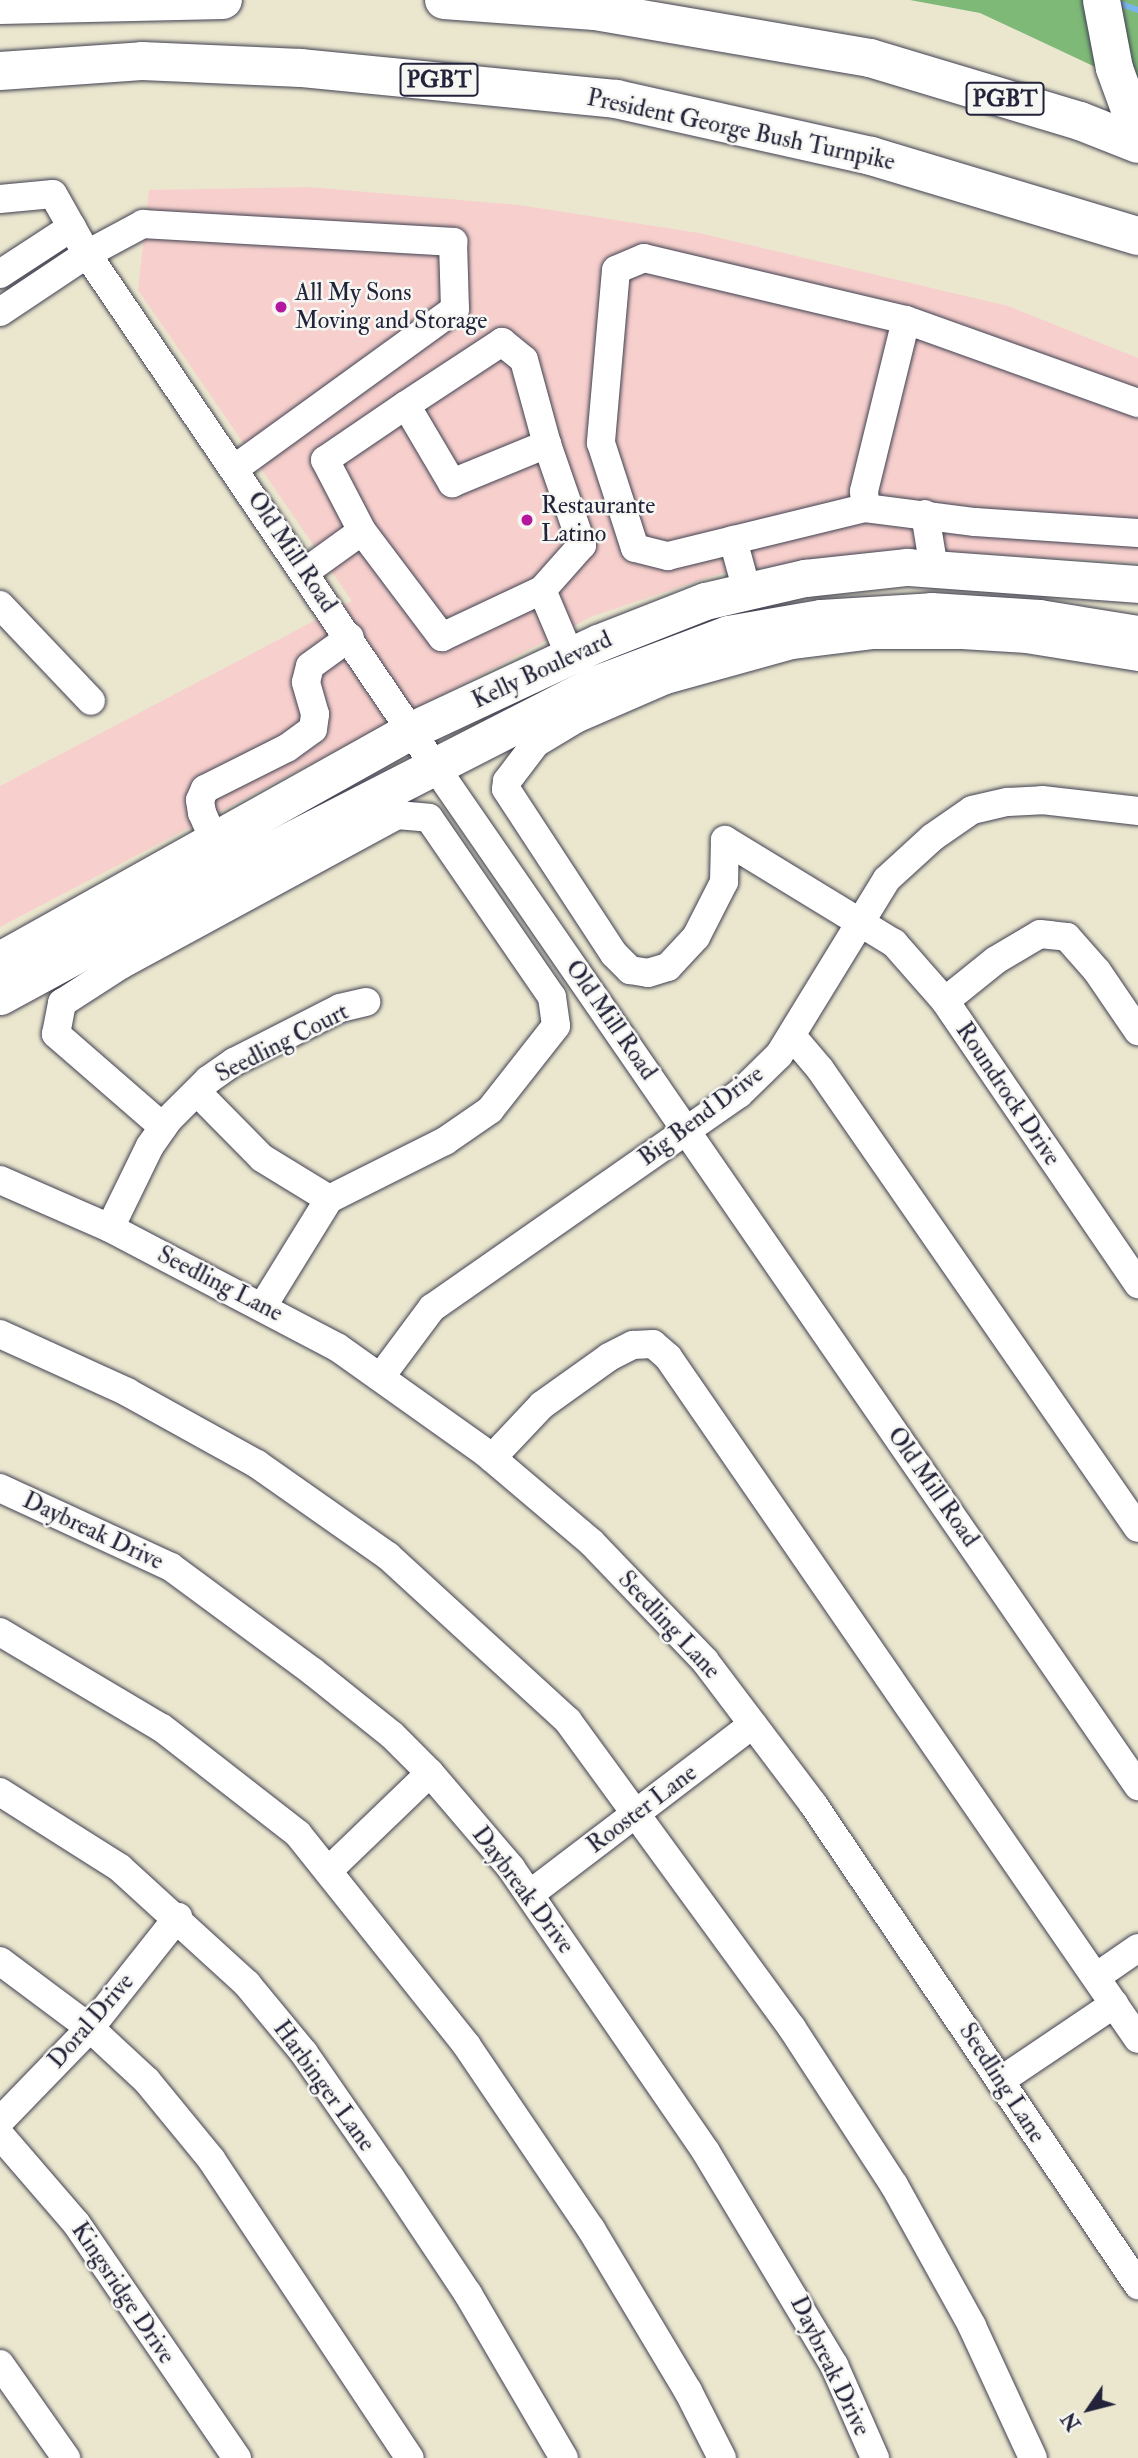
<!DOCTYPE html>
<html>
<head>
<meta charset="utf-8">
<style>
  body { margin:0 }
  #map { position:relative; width:1138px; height:2458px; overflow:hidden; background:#ebe7cf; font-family:"IM FELL Double Pica",serif }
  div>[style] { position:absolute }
  .built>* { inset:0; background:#f7d0cd }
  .forest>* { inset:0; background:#7eb978 }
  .stream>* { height:6px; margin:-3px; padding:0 3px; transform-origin:3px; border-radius:3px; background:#79b4ea }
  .roads { filter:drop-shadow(0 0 2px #404051) drop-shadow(0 0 2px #404051) }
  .minor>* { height:28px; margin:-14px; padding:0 14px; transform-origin:14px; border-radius:14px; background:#fff }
  .major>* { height:37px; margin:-18.5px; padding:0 18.5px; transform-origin:18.5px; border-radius:18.5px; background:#fff }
  .highway>* { height:38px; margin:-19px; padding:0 19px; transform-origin:19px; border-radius:19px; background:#fff }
  .dots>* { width:19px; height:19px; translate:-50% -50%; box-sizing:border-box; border:4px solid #f6f6f2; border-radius:50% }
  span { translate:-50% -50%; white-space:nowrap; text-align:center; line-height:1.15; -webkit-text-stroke:5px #f6f6f2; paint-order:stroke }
  .shield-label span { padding:2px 5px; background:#f6f6f2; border:2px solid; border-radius:5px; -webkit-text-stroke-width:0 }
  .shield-label { font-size:23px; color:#22223b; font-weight:700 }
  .street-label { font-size:24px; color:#22223b }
  .poi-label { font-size:24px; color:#22223b }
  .left { translate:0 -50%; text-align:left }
  .north { position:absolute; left:1054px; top:2374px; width:70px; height:70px; -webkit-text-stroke:5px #f6f6f2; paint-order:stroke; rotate:235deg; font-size:19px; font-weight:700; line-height:28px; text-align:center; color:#22223b }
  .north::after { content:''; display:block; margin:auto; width:24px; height:32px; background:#22223b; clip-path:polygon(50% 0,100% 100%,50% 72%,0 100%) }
</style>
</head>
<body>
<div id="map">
  <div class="built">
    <div style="clip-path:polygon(309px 187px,519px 205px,699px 233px,1008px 306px,1138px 358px,1138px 563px,897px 549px,719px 574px,593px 616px,0 927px,0 786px,352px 601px,138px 290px,149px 190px)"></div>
  </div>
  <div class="forest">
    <div style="clip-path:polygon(910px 0,1138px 0,1138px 87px,980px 13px)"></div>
  </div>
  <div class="stream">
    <div style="left:1115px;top:2px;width:24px;rotate:19deg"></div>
  </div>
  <div class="roads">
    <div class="minor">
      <div style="left:0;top:199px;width:53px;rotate:-5.4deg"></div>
      <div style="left:53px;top:194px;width:69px;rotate:60.5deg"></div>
      <div style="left:87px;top:254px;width:621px;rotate:55.82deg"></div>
      <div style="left:436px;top:768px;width:1237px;rotate:55.41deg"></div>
      <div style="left:0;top:274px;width:86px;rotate:-33.1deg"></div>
      <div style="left:0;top:312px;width:105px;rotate:-33.7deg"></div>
      <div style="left:87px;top:254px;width:64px;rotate:-28.2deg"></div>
      <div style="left:143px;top:224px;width:311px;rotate:3.3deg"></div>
      <div style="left:453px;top:242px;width:67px;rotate:88.3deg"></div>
      <div style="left:455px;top:309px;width:273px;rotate:144.1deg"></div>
      <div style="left:1138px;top:403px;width:246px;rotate:-160.3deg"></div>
      <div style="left:906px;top:320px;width:269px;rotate:-166.7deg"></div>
      <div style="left:644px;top:258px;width:30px;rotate:157deg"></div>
      <div style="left:616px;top:270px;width:174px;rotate:95deg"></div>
      <div style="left:601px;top:443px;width:110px;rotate:72.1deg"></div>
      <div style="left:635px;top:548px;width:34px;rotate:14deg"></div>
      <div style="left:668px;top:556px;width:203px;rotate:-13.7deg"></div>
      <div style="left:865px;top:508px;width:111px;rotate:7.3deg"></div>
      <div style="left:975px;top:522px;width:163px;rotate:3.9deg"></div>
      <div style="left:406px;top:405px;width:115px;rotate:-33.3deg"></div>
      <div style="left:502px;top:342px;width:28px;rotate:39deg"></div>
      <div style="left:524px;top:360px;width:87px;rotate:74.7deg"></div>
      <div style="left:865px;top:508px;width:17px;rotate:-93deg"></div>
      <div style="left:864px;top:491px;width:176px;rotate:-76.2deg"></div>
      <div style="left:925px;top:514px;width:56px;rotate:80.7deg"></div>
      <div style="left:362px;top:531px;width:80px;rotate:-117.5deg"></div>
      <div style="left:325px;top:460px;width:98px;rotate:-34.2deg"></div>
      <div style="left:406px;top:405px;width:91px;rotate:59.5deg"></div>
      <div style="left:452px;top:483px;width:103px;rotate:-22.3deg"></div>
      <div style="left:547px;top:444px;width:107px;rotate:70.9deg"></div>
      <div style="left:582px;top:545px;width:60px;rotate:131.6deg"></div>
      <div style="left:733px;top:540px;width:53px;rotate:74.6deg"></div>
      <div style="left:305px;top:572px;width:70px;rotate:-35.7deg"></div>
      <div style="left:362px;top:531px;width:133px;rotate:53deg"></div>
      <div style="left:442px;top:637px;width:110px;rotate:-25.2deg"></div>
      <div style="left:542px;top:590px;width:72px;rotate:67deg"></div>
      <div style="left:0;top:605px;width:132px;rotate:46.5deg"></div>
      <div style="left:1138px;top:657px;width:112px;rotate:-170.8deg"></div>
      <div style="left:1027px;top:639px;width:65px;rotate:-176.5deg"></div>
      <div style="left:962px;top:635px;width:90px;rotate:180deg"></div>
      <div style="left:872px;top:635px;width:81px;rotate:172.9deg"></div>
      <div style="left:792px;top:645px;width:131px;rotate:164.5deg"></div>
      <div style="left:666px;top:680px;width:98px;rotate:156.6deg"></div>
      <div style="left:576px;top:719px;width:47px;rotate:149deg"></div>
      <div style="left:536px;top:743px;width:48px;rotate:127.3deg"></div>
      <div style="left:507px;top:781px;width:8px;rotate:97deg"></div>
      <div style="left:506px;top:789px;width:197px;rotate:56.8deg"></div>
      <div style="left:614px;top:954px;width:23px;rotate:45deg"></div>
      <div style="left:630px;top:970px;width:18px;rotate:9deg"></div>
      <div style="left:648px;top:973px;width:21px;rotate:-17deg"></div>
      <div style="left:668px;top:967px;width:41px;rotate:-47deg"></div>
      <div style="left:696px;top:937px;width:62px;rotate:-63deg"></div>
      <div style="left:724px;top:882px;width:42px;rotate:-88.6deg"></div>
      <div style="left:725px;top:840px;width:198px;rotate:31.4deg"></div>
      <div style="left:894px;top:943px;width:77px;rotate:48.7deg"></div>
      <div style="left:945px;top:1001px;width:343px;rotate:55.7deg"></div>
      <div style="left:215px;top:842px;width:32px;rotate:-114deg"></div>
      <div style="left:202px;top:813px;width:13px;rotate:-99deg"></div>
      <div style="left:200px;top:800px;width:12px;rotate:-66deg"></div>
      <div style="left:205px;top:789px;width:92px;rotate:-26.6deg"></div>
      <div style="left:287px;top:748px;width:32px;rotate:-36deg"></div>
      <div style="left:313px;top:729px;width:15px;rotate:-82deg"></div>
      <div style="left:315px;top:714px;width:33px;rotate:-106deg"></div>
      <div style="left:306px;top:682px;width:16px;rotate:-76deg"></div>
      <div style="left:310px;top:666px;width:49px;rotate:-35.9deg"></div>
      <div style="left:945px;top:1001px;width:65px;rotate:-38.8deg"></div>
      <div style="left:996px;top:960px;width:51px;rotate:-30.6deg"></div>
      <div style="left:1040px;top:934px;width:27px;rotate:6deg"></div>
      <div style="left:1067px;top:937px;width:45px;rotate:48.6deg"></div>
      <div style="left:1097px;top:971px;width:73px;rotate:55.7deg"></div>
      <div style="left:792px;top:1036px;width:43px;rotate:49.7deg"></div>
      <div style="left:820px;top:1069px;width:558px;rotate:55.29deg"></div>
      <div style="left:197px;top:1092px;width:93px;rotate:45.4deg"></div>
      <div style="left:262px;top:1158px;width:79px;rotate:31.5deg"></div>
      <div style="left:163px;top:1127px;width:142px;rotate:-139deg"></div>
      <div style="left:56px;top:1034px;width:32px;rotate:-79deg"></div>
      <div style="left:62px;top:1003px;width:70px;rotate:-32.8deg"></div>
      <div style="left:121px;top:965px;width:314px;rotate:-28.5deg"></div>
      <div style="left:397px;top:815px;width:32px;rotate:5deg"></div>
      <div style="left:429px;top:818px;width:217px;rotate:55.5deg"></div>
      <div style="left:552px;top:997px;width:29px;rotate:82deg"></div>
      <div style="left:556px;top:1026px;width:107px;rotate:128.2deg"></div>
      <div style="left:490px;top:1110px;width:55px;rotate:145.4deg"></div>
      <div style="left:445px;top:1141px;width:130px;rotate:153.4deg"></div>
      <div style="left:329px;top:1199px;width:126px;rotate:121.7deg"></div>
      <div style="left:0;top:1180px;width:120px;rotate:23.6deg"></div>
      <div style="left:110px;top:1228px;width:256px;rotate:27.7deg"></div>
      <div style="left:337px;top:1347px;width:183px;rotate:35.4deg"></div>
      <div style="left:486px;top:1453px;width:139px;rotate:40.3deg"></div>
      <div style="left:592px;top:1543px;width:163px;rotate:46.2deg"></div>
      <div style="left:705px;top:1661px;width:179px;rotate:52.9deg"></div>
      <div style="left:813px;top:1804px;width:581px;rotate:55.95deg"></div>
      <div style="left:110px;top:1228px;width:91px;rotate:-64deg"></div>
      <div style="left:150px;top:1146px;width:33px;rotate:-55deg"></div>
      <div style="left:169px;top:1119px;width:55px;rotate:-45deg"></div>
      <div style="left:208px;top:1080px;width:32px;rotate:-35deg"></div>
      <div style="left:234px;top:1062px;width:119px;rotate:-27deg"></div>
      <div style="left:340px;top:1008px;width:27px;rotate:-13deg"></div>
      <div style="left:0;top:1334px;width:140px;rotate:24.5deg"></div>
      <div style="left:127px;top:1392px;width:149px;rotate:29deg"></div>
      <div style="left:257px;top:1464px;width:160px;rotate:35.1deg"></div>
      <div style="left:388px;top:1556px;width:244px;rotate:42.5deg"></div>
      <div style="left:568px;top:1721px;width:380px;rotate:53.9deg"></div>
      <div style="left:792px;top:2028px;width:187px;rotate:57deg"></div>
      <div style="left:894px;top:2185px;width:161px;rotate:61deg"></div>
      <div style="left:972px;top:2326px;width:145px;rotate:65.2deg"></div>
      <div style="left:382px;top:1375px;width:84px;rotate:-53.3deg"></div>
      <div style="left:432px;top:1308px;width:374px;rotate:-34.9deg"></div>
      <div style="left:739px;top:1094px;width:56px;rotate:-44.3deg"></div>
      <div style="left:779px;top:1055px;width:206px;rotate:-58.5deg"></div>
      <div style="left:887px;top:879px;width:62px;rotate:-42.4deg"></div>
      <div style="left:933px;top:837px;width:47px;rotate:-34.7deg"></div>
      <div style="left:972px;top:810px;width:37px;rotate:-13deg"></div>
      <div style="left:1008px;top:802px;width:34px;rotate:-3deg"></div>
      <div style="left:1042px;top:800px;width:97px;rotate:6.5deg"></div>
      <div style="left:492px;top:1458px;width:73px;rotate:-46.7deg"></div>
      <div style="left:542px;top:1405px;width:82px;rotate:-35.6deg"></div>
      <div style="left:609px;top:1357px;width:27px;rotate:-27deg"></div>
      <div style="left:633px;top:1345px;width:20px;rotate:-3deg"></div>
      <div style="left:653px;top:1344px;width:20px;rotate:41deg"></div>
      <div style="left:668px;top:1357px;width:828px;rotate:55.43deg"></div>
      <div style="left:0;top:1488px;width:188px;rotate:24.8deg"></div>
      <div style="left:171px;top:1567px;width:175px;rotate:36.4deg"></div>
      <div style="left:312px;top:1671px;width:102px;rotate:38.7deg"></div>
      <div style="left:392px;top:1735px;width:54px;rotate:45deg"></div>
      <div style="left:430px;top:1773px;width:125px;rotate:49.5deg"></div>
      <div style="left:511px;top:1868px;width:345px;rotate:55.5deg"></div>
      <div style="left:706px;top:2152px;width:249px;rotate:59deg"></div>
      <div style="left:834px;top:2365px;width:102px;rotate:66.2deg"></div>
      <div style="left:0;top:1632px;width:188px;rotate:30.7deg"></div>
      <div style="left:162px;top:1728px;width:172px;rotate:37.9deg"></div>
      <div style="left:298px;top:1834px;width:271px;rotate:51.4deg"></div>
      <div style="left:467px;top:2046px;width:221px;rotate:55.9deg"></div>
      <div style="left:591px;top:2229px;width:189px;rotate:59.1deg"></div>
      <div style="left:688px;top:2391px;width:75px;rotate:63.1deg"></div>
      <div style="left:0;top:1792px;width:142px;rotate:32.3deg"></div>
      <div style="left:120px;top:1868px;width:172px;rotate:42.4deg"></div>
      <div style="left:247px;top:1984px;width:89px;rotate:50.4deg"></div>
      <div style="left:304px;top:2053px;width:151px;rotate:55.3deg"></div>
      <div style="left:390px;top:2177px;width:141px;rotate:56.3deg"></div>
      <div style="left:468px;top:2294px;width:190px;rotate:59.7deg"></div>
      <div style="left:328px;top:1871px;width:141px;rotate:-43.9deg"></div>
      <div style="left:530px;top:1894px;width:280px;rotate:-37.3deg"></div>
      <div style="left:0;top:1961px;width:112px;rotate:36.7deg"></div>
      <div style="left:90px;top:2028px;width:78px;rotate:42.9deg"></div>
      <div style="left:147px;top:2081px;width:101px;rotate:50.6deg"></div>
      <div style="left:211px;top:2159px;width:359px;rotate:56.4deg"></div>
      <div style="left:1096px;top:1977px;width:51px;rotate:-34.6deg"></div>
      <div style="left:1000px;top:2081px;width:138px;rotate:-34deg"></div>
      <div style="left:0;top:2121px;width:129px;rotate:-45.9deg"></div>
      <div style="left:90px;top:2028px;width:142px;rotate:-51.6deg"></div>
      <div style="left:0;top:2135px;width:116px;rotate:49.2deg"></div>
      <div style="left:76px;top:2223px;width:285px;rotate:55.6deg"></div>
      <div style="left:0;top:2364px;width:115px;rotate:54.9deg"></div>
    </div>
    <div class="major">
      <div style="left:1101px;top:0;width:69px;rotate:79.2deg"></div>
      <div style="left:1114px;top:68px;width:70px;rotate:70deg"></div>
      <div style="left:0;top:960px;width:472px;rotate:-29.2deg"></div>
      <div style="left:412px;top:730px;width:205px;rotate:-25.1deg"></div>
      <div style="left:598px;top:643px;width:115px;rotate:-21.4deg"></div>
      <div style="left:705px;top:601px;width:103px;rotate:-13deg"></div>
      <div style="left:805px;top:578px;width:103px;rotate:-6.2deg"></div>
      <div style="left:907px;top:567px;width:232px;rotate:4.2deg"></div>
      <div style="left:0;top:996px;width:268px;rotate:-28.5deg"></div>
      <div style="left:236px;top:868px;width:404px;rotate:-27.1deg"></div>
      <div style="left:596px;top:684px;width:141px;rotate:-20.7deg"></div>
      <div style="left:728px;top:634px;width:94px;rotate:-9.8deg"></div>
      <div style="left:821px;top:618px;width:110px;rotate:-3.6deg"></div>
      <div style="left:931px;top:611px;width:108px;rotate:3.7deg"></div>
      <div style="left:1039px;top:618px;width:100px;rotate:9.2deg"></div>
    </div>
    <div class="highway">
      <div style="left:444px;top:0;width:151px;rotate:4.2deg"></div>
      <div style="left:595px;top:11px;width:279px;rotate:9.7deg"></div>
      <div style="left:870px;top:58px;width:219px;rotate:16.7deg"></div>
      <div style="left:1080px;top:121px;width:62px;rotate:21.6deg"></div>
      <div style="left:0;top:5px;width:223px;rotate:-1.3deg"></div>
      <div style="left:0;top:71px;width:142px;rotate:-4deg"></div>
      <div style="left:142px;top:61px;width:159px;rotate:2.5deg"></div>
      <div style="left:301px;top:68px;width:317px;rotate:5.6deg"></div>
      <div style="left:616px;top:99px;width:261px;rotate:12.6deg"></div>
      <div style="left:871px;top:156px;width:279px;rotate:16.7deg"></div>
    </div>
  </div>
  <div class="dots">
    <div style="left:281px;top:307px;background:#b5179e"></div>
    <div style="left:527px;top:520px;background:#b5179e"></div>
  </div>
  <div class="shield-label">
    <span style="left:439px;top:80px">PGBT</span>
    <span style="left:1005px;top:99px">PGBT</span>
  </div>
  <div class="street-label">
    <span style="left:741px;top:130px;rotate:12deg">President George Bush Turnpike</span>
    <span style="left:292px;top:552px;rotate:56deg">Old Mill Road</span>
    <span style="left:542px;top:670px;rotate:-25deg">Kelly Boulevard</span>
    <span style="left:611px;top:1020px;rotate:55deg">Old Mill Road</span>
    <span style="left:282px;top:1043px;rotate:-27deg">Seedling Court</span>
    <span style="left:1008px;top:1094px;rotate:56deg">Roundrock Drive</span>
    <span style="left:701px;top:1116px;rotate:-37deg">Big Bend Drive</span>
    <span style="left:220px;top:1284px;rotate:27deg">Seedling Lane</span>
    <span style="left:933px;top:1487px;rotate:55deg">Old Mill Road</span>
    <span style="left:93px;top:1531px;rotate:25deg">Daybreak Drive</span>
    <span style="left:669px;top:1625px;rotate:47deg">Seedling Lane</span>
    <span style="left:642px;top:1809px;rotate:-37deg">Rooster Lane</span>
    <span style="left:523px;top:1890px;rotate:53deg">Daybreak Drive</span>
    <span style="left:91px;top:2021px;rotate:-49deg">Doral Drive</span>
    <span style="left:1002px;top:2083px;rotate:57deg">Seedling Lane</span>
    <span style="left:324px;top:2086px;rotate:54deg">Harbinger Lane</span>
    <span style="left:123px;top:2293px;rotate:56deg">Kingsridge Drive</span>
    <span style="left:830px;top:2366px;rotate:64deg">Daybreak Drive</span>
  </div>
  <div class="poi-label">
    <span class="left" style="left:295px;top:307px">All My Sons<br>Moving and Storage</span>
    <span class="left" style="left:541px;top:520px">Restaurante<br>Latino</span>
  </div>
  <div class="north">N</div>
</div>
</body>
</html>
